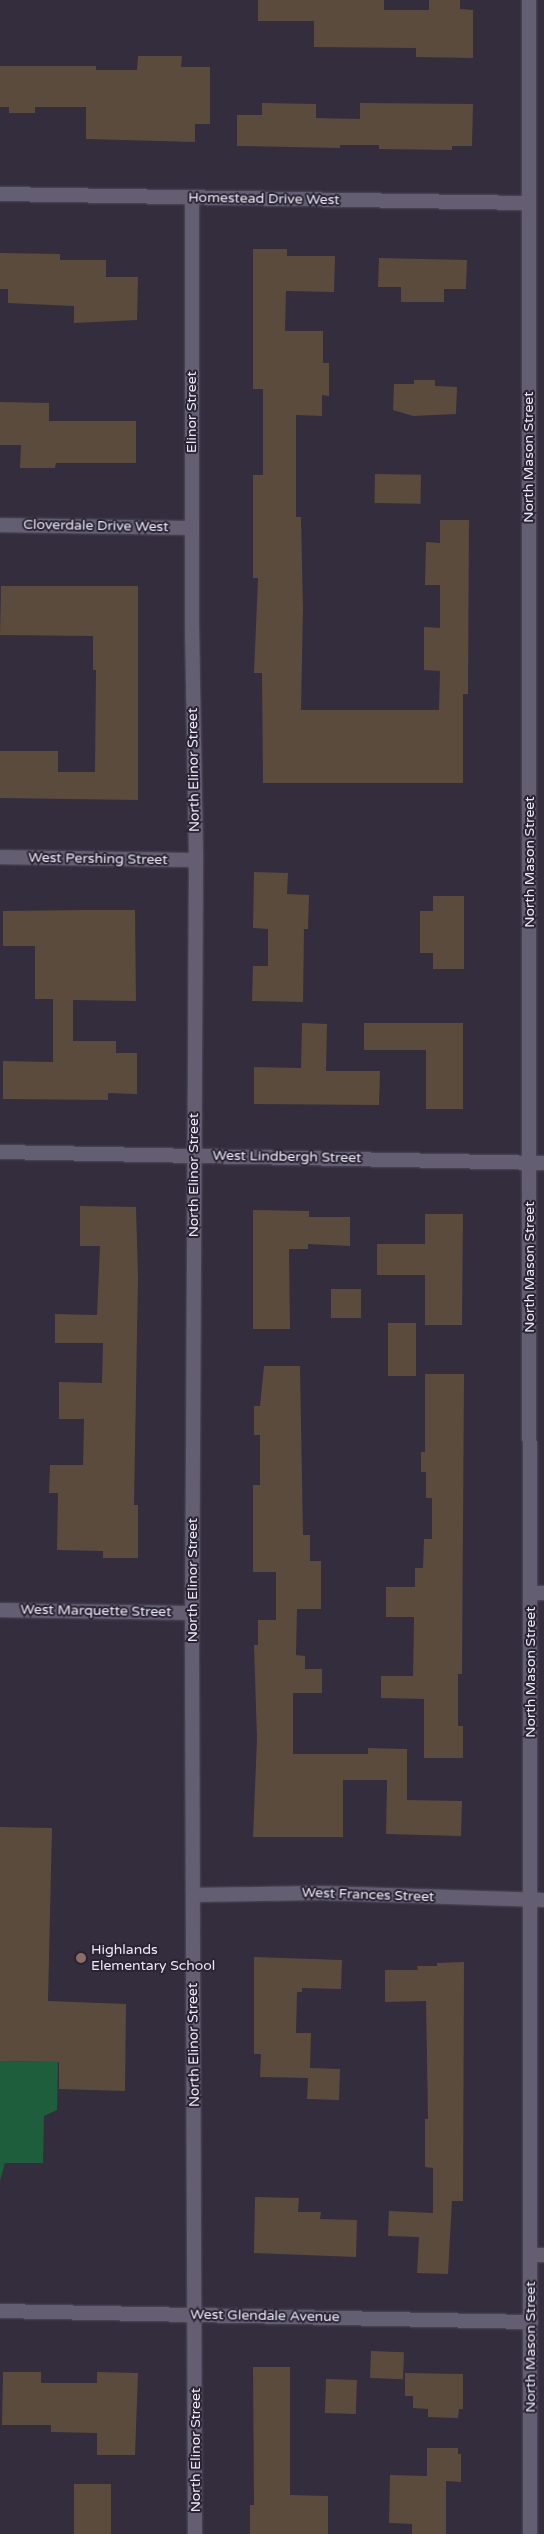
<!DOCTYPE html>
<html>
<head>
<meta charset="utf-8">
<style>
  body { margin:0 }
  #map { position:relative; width:544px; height:2534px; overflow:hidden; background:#332d3e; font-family:"Varela Round",sans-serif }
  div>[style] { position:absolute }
  .green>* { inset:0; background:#1e5e3d }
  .building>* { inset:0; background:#5b4b3c; transform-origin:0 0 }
  .roads { filter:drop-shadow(0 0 1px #504c5b) drop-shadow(0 0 1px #504c5b) }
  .minor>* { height:14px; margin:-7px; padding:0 7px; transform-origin:7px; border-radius:7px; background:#645e72 }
  .tertiary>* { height:14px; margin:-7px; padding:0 7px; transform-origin:7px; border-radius:7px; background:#645e72 }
  .secondary>* { height:14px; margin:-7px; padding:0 7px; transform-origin:7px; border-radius:7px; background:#645e72 }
  .dots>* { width:14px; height:14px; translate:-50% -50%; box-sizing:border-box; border:2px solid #292334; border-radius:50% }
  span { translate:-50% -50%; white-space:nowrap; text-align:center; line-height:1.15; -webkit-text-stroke:4px #292334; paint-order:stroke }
  .street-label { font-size:14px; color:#eae7f3 }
  .poi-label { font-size:14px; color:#eae7f3 }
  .left { translate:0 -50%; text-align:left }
</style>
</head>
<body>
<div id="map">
  <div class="green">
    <div style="clip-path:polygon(0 2061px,58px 2062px,57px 2110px,44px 2116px,43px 2163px,5px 2163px,0 2181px)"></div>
  </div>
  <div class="building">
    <div style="clip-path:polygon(258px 0,384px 0,384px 10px,429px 10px,429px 0,460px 0,460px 9px,473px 10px,473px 58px,416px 57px,416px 48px,314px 47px,314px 21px,258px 21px)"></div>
    <div style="clip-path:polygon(138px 56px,182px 56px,181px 67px,210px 67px,210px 124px,195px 124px,195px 142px,86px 139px,86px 107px,35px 107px,35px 113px,9px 113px,9px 107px,0 107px,0 66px,96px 66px,96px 70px,137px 70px)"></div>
    <div style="clip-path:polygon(262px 103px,316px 104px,316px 118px,360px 119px,360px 103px,473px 104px,472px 146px,452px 146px,452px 150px,379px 149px,379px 145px,340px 145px,340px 148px,237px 146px,237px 115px,262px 115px)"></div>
    <div style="clip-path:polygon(253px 249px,287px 249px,287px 256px,335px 256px,334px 292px,286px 291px,285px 331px,323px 331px,323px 363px,329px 363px,329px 396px,322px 395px,322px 416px,296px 415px,296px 517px,301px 517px,303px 609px,301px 710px,439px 710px,440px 671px,424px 670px,424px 627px,440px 628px,440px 585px,425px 585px,426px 542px,440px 543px,440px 520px,469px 520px,468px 694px,463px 694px,463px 783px,263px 783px,262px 673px,254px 673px,258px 578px,253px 578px,253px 475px,263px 475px,263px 389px,253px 389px)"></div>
    <div style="clip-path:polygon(0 253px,60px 254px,60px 260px,106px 260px,106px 277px,138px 277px,137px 320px,74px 323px,74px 306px,8px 303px,8px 289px,0 289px)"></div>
    <div style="clip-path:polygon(379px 258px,467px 260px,466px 289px,444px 289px,444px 302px,401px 302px,401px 287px,378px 287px)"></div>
    <div style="clip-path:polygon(414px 380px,435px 380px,435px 386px,457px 387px,456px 414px,413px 416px,393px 410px,394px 384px,414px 384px)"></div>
    <div style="clip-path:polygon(0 402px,49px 403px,49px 421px,136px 421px,136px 463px,56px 463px,55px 468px,20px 468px,21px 445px,0 445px)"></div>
    <div style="left:375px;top:474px;width:46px;height:29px;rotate:1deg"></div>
    <div style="clip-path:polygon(1px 586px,138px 586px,138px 800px,0 798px,0 751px,58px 751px,58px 772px,95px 772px,96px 670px,93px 670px,93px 636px,0 635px)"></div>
    <div style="clip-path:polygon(254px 872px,288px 873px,287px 894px,309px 895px,308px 929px,304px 929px,303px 1002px,252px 1001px,253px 966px,268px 966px,268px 929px,253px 928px)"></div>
    <div style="clip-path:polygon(433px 896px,464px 896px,464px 969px,433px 969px,433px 953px,420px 953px,420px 911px,433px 911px)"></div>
    <div style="clip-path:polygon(84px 910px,135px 910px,136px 1001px,73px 1000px,73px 1041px,116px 1041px,116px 1053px,137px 1053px,137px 1094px,108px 1093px,108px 1100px,3px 1099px,3px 1061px,53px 1062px,53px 999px,35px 999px,35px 946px,3px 946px,3px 911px)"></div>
    <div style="clip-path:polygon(302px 1023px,327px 1024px,326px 1071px,380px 1071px,379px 1105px,254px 1104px,254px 1067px,301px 1068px)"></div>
    <div style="clip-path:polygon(364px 1023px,463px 1023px,463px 1109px,426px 1109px,426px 1050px,364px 1050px)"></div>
    <div style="clip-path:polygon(80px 1206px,136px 1207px,138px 1277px,134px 1505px,138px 1505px,138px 1558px,103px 1558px,103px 1551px,57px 1550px,58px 1493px,49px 1493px,50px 1465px,83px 1465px,84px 1419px,59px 1419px,59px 1382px,102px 1383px,103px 1343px,55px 1343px,55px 1314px,97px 1315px,100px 1246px,80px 1246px)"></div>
    <div style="clip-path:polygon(253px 1210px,309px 1211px,309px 1217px,350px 1217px,350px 1246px,308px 1244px,308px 1249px,289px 1249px,290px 1329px,253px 1329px)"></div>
    <div style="clip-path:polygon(425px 1214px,463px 1214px,462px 1325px,425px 1325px,425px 1275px,377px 1275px,377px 1244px,425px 1244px)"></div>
    <div style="left:331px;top:1289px;width:30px;height:29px"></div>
    <div style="left:388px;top:1323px;width:28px;height:53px"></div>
    <div style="clip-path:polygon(264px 1366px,300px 1366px,303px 1535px,310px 1535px,310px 1561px,321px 1561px,321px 1609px,297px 1609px,296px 1655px,305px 1656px,305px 1669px,322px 1669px,322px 1693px,293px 1693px,293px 1754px,368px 1754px,368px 1748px,407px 1749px,407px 1800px,462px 1801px,461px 1836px,386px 1834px,387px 1780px,343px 1780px,343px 1837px,253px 1837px,257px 1739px,254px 1645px,258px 1645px,258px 1620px,276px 1620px,276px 1572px,253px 1572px,253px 1485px,260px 1485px,260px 1435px,254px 1435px,254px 1406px,260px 1406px)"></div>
    <div style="clip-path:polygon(425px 1374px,464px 1374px,462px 1674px,458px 1674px,458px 1726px,463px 1726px,463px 1758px,424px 1758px,424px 1699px,381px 1698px,381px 1676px,413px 1676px,414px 1617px,386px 1617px,386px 1587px,415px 1587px,415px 1568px,423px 1568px,424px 1539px,432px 1539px,432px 1498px,426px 1498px,426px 1472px,421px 1472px,421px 1452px,425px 1452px)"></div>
    <div style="clip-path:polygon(0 1827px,52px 1828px,48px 2001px,126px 2004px,125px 2091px,59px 2089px,59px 2062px,0 2061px)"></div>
    <div style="clip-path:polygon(254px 1957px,342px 1960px,341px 1989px,302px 1988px,302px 1992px,297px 1992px,296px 2033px,311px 2033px,310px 2068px,340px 2069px,339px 2100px,307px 2099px,308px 2078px,260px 2077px,261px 2054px,254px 2054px)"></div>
    <div style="clip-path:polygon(464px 1962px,463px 2201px,452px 2201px,448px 2274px,417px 2273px,419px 2237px,388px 2236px,389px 2211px,433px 2213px,433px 2168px,425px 2167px,425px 2119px,428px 2119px,426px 2001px,385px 2002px,385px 1970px,418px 1970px,417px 1966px,437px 1966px,437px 1963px)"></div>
    <div style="clip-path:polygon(255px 2197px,299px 2198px,298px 2212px,321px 2212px,320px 2219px,357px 2220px,356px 2257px,254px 2253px)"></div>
    <div style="left:371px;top:2351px;width:33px;height:27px;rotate:2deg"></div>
    <div style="clip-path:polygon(253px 2367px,290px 2367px,290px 2495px,328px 2496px,328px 2534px,250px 2534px,250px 2505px,254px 2505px)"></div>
    <div style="clip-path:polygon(3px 2372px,41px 2372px,41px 2383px,97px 2383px,97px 2372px,138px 2373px,135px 2455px,97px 2455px,97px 2433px,51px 2432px,51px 2425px,2px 2425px)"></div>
    <div style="clip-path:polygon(405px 2373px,463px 2374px,463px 2409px,459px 2409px,458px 2418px,428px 2417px,428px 2409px,413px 2408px,413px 2396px,405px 2396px)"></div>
    <div style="left:326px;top:2379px;width:31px;height:34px;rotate:2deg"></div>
    <div style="clip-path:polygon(427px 2448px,458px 2448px,458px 2454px,461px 2454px,461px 2482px,446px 2481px,446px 2534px,412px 2534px,412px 2524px,389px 2523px,390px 2475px,427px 2476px)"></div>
    <div style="left:74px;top:2484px;width:37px;height:50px"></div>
  </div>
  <div class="roads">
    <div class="minor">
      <div style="left:0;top:194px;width:528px;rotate:0.98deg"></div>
      <div style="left:192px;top:198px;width:427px;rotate:90deg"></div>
      <div style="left:192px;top:625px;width:235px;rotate:89deg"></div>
      <div style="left:196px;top:860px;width:784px;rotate:90.29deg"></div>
      <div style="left:192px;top:1644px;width:890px;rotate:89.81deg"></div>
      <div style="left:0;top:525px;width:192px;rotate:0.9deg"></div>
      <div style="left:0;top:857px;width:196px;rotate:0.9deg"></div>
      <div style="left:0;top:1152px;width:544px;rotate:1.16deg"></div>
      <div style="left:531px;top:1593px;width:13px"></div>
      <div style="left:0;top:1610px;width:192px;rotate:0.9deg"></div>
      <div style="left:193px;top:1895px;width:129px;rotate:-0.9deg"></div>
      <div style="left:322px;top:1893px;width:222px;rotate:1.8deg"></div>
    </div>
    <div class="tertiary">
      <div style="left:532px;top:2255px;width:12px"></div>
      <div style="left:0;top:2311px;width:531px;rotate:1.19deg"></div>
    </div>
    <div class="secondary">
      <div style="left:529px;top:0;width:2534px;rotate:89.98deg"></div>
    </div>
  </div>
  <div class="dots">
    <div style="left:81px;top:1958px;background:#8d6e63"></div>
  </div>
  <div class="street-label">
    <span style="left:264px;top:199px;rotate:1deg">Homestead Drive West</span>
    <span style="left:192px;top:412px;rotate:-90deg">Elinor Street</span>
    <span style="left:529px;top:457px;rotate:-90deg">North Mason Street</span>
    <span style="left:96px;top:526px;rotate:1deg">Cloverdale Drive West</span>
    <span style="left:194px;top:770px;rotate:-91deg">North Elinor Street</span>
    <span style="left:98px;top:859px;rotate:1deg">West Pershing Street</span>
    <span style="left:530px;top:862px;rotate:-90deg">North Mason Street</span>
    <span style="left:287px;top:1157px;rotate:1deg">West Lindbergh Street</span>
    <span style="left:194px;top:1175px;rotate:-90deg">North Elinor Street</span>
    <span style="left:530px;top:1267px;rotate:-90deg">North Mason Street</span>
    <span style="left:193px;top:1580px;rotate:-90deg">North Elinor Street</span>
    <span style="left:96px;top:1611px;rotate:1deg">West Marquette Street</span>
    <span style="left:531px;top:1672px;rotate:-90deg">North Mason Street</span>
    <span style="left:368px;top:1895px;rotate:2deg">West Frances Street</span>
    <span style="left:194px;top:2045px;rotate:-91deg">North Elinor Street</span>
    <span style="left:265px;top:2316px;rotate:1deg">West Glendale Avenue</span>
    <span style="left:531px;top:2347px;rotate:-90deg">North Mason Street</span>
    <span style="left:196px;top:2450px;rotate:-90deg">North Elinor Street</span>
  </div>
  <div class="poi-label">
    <span class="left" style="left:91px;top:1958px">Highlands<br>Elementary School</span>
  </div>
</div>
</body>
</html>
